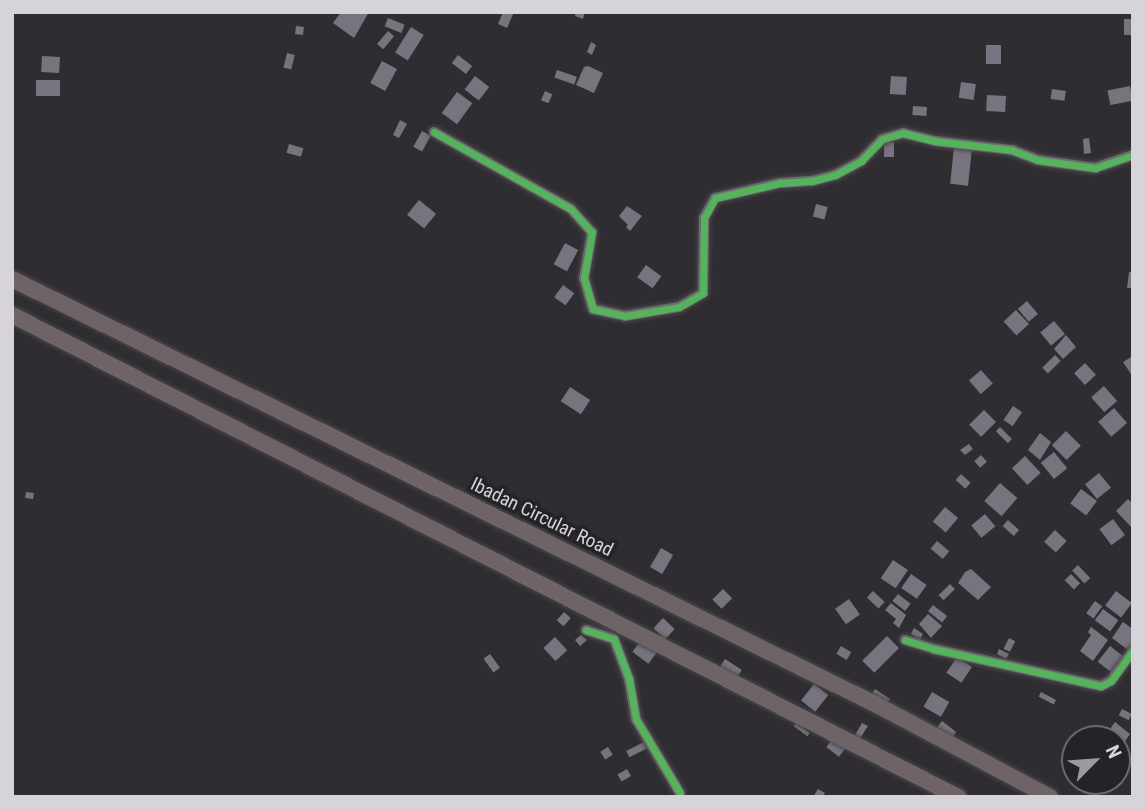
<!DOCTYPE html>
<html>
<head>
<meta charset="utf-8">
<style>
  body { margin:0 }
  #map { position:relative; width:1145px; height:809px; overflow:hidden; background:#2f2d31; font-family:"Roboto Condensed",sans-serif }
  div>[style] { position:absolute }
  .building>* { inset:0; background:#78747f; transform-origin:0 0 }
  .roads { filter:drop-shadow(0 0 2px #4a484b) drop-shadow(0 0 2px #4a484b) }
  .minor>* { height:10px; margin:-5px; padding:0 5px; transform-origin:5px; border-radius:5px; background:#6c6b6e }
  .highway>* { height:16px; margin:-8px; padding:0 8px; transform-origin:8px; border-radius:8px; background:#6e6367 }
  .cycleway>* { height:7px; margin:-3.5px; padding:0 3.5px; transform-origin:3.5px; border-radius:3.5px; background:#56b35d }
  span { translate:-50% -50%; white-space:nowrap; text-align:center; line-height:1.15; -webkit-text-stroke:7px #252328; paint-order:stroke }
  .street-label { font-size:19px; color:#d6d4d8 }
  .frame { position:absolute; inset:0; border:14px solid #d6d4d8; pointer-events:none }
  .north { position:absolute; left:1061px; top:725px; width:70px; height:70px; box-sizing:border-box; background:#252328; border:2px solid #6c6a6e; border-radius:50%; rotate:65deg; font-size:19px; font-weight:700; line-height:28px; text-align:center; color:#d6d4d8 }
  .north::after { content:''; display:block; margin:auto; width:24px; height:32px; background:#9c9a9e; clip-path:polygon(50% 0,100% 100%,50% 72%,0 100%) }
</style>
</head>
<body>
<div id="map">
  <div class="building">
    <div style="clip-path:polygon(341px 12px,369px 12px,354px 38px,333px 23px)"></div>
    <div style="clip-path:polygon(503px 12px,514px 12px,507px 28px,498px 24px)"></div>
    <div style="clip-path:polygon(576px 12px,585px 12px,583px 19px,575px 16px)"></div>
    <div style="left:388px;top:18px;width:18px;height:9px;rotate:22deg"></div>
    <div style="left:1124px;top:19px;width:9px;height:16px"></div>
    <div style="left:296px;top:26px;width:8px;height:8px;rotate:7deg"></div>
    <div style="left:411px;top:27px;width:15px;height:30px;rotate:32deg"></div>
    <div style="left:388px;top:31px;width:8px;height:17px;rotate:40deg"></div>
    <div style="clip-path:polygon(591px 42px,596px 45px,592px 55px,587px 52px)"></div>
    <div style="left:986px;top:45px;width:15px;height:19px"></div>
    <div style="left:287px;top:53px;width:8px;height:15px;rotate:14deg"></div>
    <div style="left:458px;top:55px;width:18px;height:10px;rotate:38deg"></div>
    <div style="left:42px;top:56px;width:18px;height:16px;rotate:3deg"></div>
    <div style="left:382px;top:61px;width:17px;height:25px;rotate:28deg"></div>
    <div style="clip-path:polygon(588px 66px,603px 73px,594px 93px,576px 85px,584px 67px)"></div>
    <div style="left:557px;top:70px;width:21px;height:8px;rotate:19deg"></div>
    <div style="left:475px;top:76px;width:18px;height:17px;rotate:38deg"></div>
    <div style="left:891px;top:76px;width:16px;height:18px;rotate:4deg"></div>
    <div style="left:36px;top:80px;width:24px;height:16px"></div>
    <div style="left:961px;top:82px;width:15px;height:16px;rotate:8deg"></div>
    <div style="left:1130px;top:86px;width:15px;height:23px;rotate:79deg"></div>
    <div style="left:1052px;top:89px;width:14px;height:10px;rotate:8deg"></div>
    <div style="left:545px;top:91px;width:8px;height:10px;rotate:23deg"></div>
    <div style="left:457px;top:92px;width:19px;height:26px;rotate:36deg"></div>
    <div style="left:987px;top:95px;width:19px;height:16px;rotate:3deg"></div>
    <div style="left:913px;top:106px;width:14px;height:9px;rotate:4deg"></div>
    <div style="clip-path:polygon(400px 120px,407px 124px,399px 138px,393px 135px)"></div>
    <div style="left:422px;top:131px;width:10px;height:18px;rotate:29deg"></div>
    <div style="clip-path:polygon(1089px 138px,1091px 153px,1084px 154px,1083px 139px)"></div>
    <div style="left:884px;top:142px;width:10px;height:15px"></div>
    <div style="left:289px;top:144px;width:15px;height:9px;rotate:16deg"></div>
    <div style="left:954px;top:147px;width:18px;height:37px;rotate:6deg"></div>
    <div style="left:419px;top:200px;width:22px;height:19px;rotate:39deg"></div>
    <div style="left:816px;top:204px;width:12px;height:13px;rotate:14deg"></div>
    <div style="clip-path:polygon(627px 206px,642px 216px,630px 231px,626px 227px,628px 225px,619px 216px)"></div>
    <div style="left:565px;top:243px;width:15px;height:24px;rotate:28deg"></div>
    <div style="left:646px;top:265px;width:19px;height:15px;rotate:36deg"></div>
    <div style="clip-path:polygon(1129px 272px,1133px 272px,1133px 288px,1127px 288px)"></div>
    <div style="left:563px;top:285px;width:14px;height:15px;rotate:36deg"></div>
    <div style="left:1027px;top:301px;width:17px;height:12px;rotate:50deg"></div>
    <div style="left:1016px;top:310px;width:19px;height:17px;rotate:47deg"></div>
    <div style="left:1054px;top:321px;width:17px;height:18px;rotate:50deg"></div>
    <div style="clip-path:polygon(1066px 335px,1076px 347px,1063px 359px,1054px 349px)"></div>
    <div style="left:1055px;top:355px;width:8px;height:18px;rotate:45deg"></div>
    <div style="clip-path:polygon(1133px 356px,1133px 377px,1123px 362px)"></div>
    <div style="left:1085px;top:363px;width:16px;height:15px;rotate:47deg"></div>
    <div style="left:981px;top:370px;width:18px;height:16px;rotate:49deg"></div>
    <div style="left:1104px;top:386px;width:20px;height:17px;rotate:49deg"></div>
    <div style="left:570px;top:387px;width:24px;height:17px;rotate:33deg"></div>
    <div style="left:1013px;top:406px;width:11px;height:17px;rotate:34deg"></div>
    <div style="left:1114px;top:408px;width:20px;height:21px;rotate:49deg"></div>
    <div style="left:984px;top:410px;width:17px;height:21px;rotate:45deg"></div>
    <div style="left:1000px;top:427px;width:17px;height:6px;rotate:45deg"></div>
    <div style="left:1066px;top:431px;width:21px;height:20px;rotate:45deg"></div>
    <div style="clip-path:polygon(1040px 433px,1051px 442px,1040px 460px,1028px 450px)"></div>
    <div style="clip-path:polygon(969px 444px,973px 449px,965px 455px,960px 450px)"></div>
    <div style="left:1054px;top:452px;width:21px;height:17px;rotate:51deg"></div>
    <div style="left:981px;top:455px;width:9px;height:9px;rotate:49deg"></div>
    <div style="left:1025px;top:456px;width:23px;height:18px;rotate:47deg"></div>
    <div style="left:1099px;top:473px;width:19px;height:18px;rotate:51deg"></div>
    <div style="left:961px;top:474px;width:13px;height:8px;rotate:42deg"></div>
    <div style="left:1000px;top:483px;width:23px;height:24px;rotate:41deg"></div>
    <div style="left:1081px;top:489px;width:20px;height:18px;rotate:37deg"></div>
    <div style="left:26px;top:492px;width:8px;height:6px;rotate:7deg"></div>
    <div style="clip-path:polygon(1128px 499px,1133px 504px,1133px 529px,1116px 511px)"></div>
    <div style="left:945px;top:507px;width:17px;height:19px;rotate:40deg"></div>
    <div style="left:985px;top:514px;width:16px;height:18px;rotate:50deg"></div>
    <div style="left:1113px;top:519px;width:20px;height:17px;rotate:53deg"></div>
    <div style="left:1008px;top:520px;width:15px;height:8px;rotate:42deg"></div>
    <div style="left:1055px;top:530px;width:16px;height:16px;rotate:43deg"></div>
    <div style="left:937px;top:541px;width:16px;height:10px;rotate:40deg"></div>
    <div style="left:661px;top:548px;width:14px;height:22px;rotate:30deg"></div>
    <div style="left:893px;top:560px;width:18px;height:22px;rotate:34deg"></div>
    <div style="left:1078px;top:565px;width:18px;height:8px;rotate:47deg"></div>
    <div style="clip-path:polygon(971px 569px,991px 587px,978px 600px,958px 583px,965px 572px)"></div>
    <div style="left:911px;top:574px;width:19px;height:17px;rotate:35deg"></div>
    <div style="left:1071px;top:574px;width:13px;height:9px;rotate:45deg"></div>
    <div style="left:950px;top:584px;width:7px;height:16px;rotate:45deg"></div>
    <div style="left:723px;top:589px;width:13px;height:15px;rotate:45deg"></div>
    <div style="left:873px;top:591px;width:16px;height:9px;rotate:43deg"></div>
    <div style="left:1116px;top:591px;width:20px;height:18px;rotate:37deg"></div>
    <div style="left:898px;top:594px;width:16px;height:9px;rotate:38deg"></div>
    <div style="left:849px;top:599px;width:19px;height:17px;rotate:55deg"></div>
    <div style="left:1095px;top:601px;width:9px;height:15px;rotate:36deg"></div>
    <div style="clip-path:polygon(891px 603px,906px 615px,899px 628px,893px 623px,896px 619px,885px 610px)"></div>
    <div style="left:933px;top:605px;width:18px;height:8px;rotate:38deg"></div>
    <div style="left:1103px;top:609px;width:19px;height:14px;rotate:36deg"></div>
    <div style="left:564px;top:612px;width:9px;height:11px;rotate:41deg"></div>
    <div style="clip-path:polygon(928px 614px,942px 626px,931px 638px,919px 624px)"></div>
    <div style="left:663px;top:618px;width:16px;height:14px;rotate:43deg"></div>
    <div style="clip-path:polygon(1123px 622px,1133px 629px,1133px 643px,1128px 650px,1112px 638px)"></div>
    <div style="clip-path:polygon(1091px 627px,1108px 640px,1093px 661px,1080px 651px,1091px 635px,1088px 632px)"></div>
    <div style="clip-path:polygon(914px 628px,923px 634px,920px 640px,911px 634px)"></div>
    <div style="clip-path:polygon(581px 635px,587px 640px,580px 646px,575px 640px)"></div>
    <div style="left:645px;top:635px;width:20px;height:21px;rotate:37deg"></div>
    <div style="left:887px;top:636px;width:17px;height:35px;rotate:45deg"></div>
    <div style="left:555px;top:637px;width:18px;height:16px;rotate:47deg"></div>
    <div style="left:1009px;top:638px;width:7px;height:12px;rotate:27deg"></div>
    <div style="left:841px;top:646px;width:12px;height:9px;rotate:31deg"></div>
    <div style="left:1110px;top:646px;width:18px;height:20px;rotate:38deg"></div>
    <div style="clip-path:polygon(999px 649px,1009px 654px,1006px 659px,997px 654px)"></div>
    <div style="left:490px;top:654px;width:17px;height:8px;rotate:54deg"></div>
    <div style="left:957px;top:657px;width:18px;height:19px;rotate:34deg"></div>
    <div style="left:725px;top:659px;width:20px;height:14px;rotate:33deg"></div>
    <div style="left:814px;top:684px;width:18px;height:21px;rotate:38deg"></div>
    <div style="left:875px;top:689px;width:18px;height:13px;rotate:34deg"></div>
    <div style="left:932px;top:692px;width:20px;height:17px;rotate:30deg"></div>
    <div style="left:1041px;top:692px;width:17px;height:5px;rotate:28deg"></div>
    <div style="left:1122px;top:709px;width:11px;height:7px;rotate:27deg"></div>
    <div style="left:942px;top:721px;width:18px;height:18px;rotate:38deg"></div>
    <div style="clip-path:polygon(1115px 722px,1130px 734px,1117px 753px,1117px 739px,1103px 739px)"></div>
    <div style="left:796px;top:723px;width:17px;height:4px;rotate:36deg"></div>
    <div style="clip-path:polygon(862px 723px,868px 726px,859px 740px,854px 737px)"></div>
    <div style="left:838px;top:732px;width:16px;height:19px;rotate:38deg"></div>
    <div style="left:644px;top:742px;width:7px;height:20px;rotate:63deg"></div>
    <div style="left:608px;top:747px;width:9px;height:9px;rotate:58deg"></div>
    <div style="left:627px;top:769px;width:8px;height:11px;rotate:60deg"></div>
    <div style="clip-path:polygon(818px 789px,825px 793px,822px 797px,813px 797px)"></div>
  </div>
  <div class="roads">
    <div class="minor">
      <div style="left:434px;top:132px;width:157px;rotate:29.3deg"></div>
      <div style="left:571px;top:209px;width:31px;rotate:48deg"></div>
      <div style="left:592px;top:232px;width:47px;rotate:99.9deg"></div>
      <div style="left:584px;top:278px;width:32px;rotate:74deg"></div>
      <div style="left:593px;top:309px;width:33px;rotate:12deg"></div>
      <div style="left:625px;top:316px;width:55px;rotate:-9.5deg"></div>
      <div style="left:679px;top:307px;width:28px;rotate:-30deg"></div>
      <div style="left:703px;top:293px;width:75px;rotate:-89.2deg"></div>
      <div style="left:704px;top:218px;width:23px;rotate:-61deg"></div>
      <div style="left:715px;top:198px;width:67px;rotate:-13deg"></div>
      <div style="left:780px;top:183px;width:32px;rotate:-4deg"></div>
      <div style="left:812px;top:181px;width:24px;rotate:-15deg"></div>
      <div style="left:835px;top:175px;width:30px;rotate:-28deg"></div>
      <div style="left:861px;top:161px;width:30px;rotate:-46deg"></div>
      <div style="left:882px;top:139px;width:22px;rotate:-16deg"></div>
      <div style="left:903px;top:133px;width:33px;rotate:14deg"></div>
      <div style="left:935px;top:141px;width:78px;rotate:6.7deg"></div>
      <div style="left:1012px;top:150px;width:28px;rotate:21deg"></div>
      <div style="left:1038px;top:160px;width:58px;rotate:8deg"></div>
      <div style="left:1095px;top:168px;width:40px;rotate:-18.9deg"></div>
      <div style="left:586px;top:630px;width:29px;rotate:18deg"></div>
      <div style="left:614px;top:639px;width:43px;rotate:69.4deg"></div>
      <div style="left:629px;top:679px;width:41px;rotate:80.1deg"></div>
      <div style="left:636px;top:719px;width:86px;rotate:59.3deg"></div>
      <div style="left:905px;top:640px;width:30px;rotate:17deg"></div>
      <div style="left:934px;top:649px;width:171px;rotate:12.5deg"></div>
      <div style="left:1101px;top:686px;width:11px;rotate:-27deg"></div>
      <div style="left:1111px;top:681px;width:37px;rotate:-54deg"></div>
    </div>
    <div class="highway">
      <div style="left:12px;top:279px;width:964px;rotate:26.22deg"></div>
      <div style="left:877px;top:705px;width:196px;rotate:28deg"></div>
      <div style="left:12px;top:315px;width:1062px;rotate:27deg"></div>
    </div>
  </div>
  <div class="cycleway">
    <div style="left:434px;top:132px;width:157px;rotate:29.3deg"></div>
    <div style="left:571px;top:209px;width:31px;rotate:48deg"></div>
    <div style="left:592px;top:232px;width:47px;rotate:99.9deg"></div>
    <div style="left:584px;top:278px;width:32px;rotate:74deg"></div>
    <div style="left:593px;top:309px;width:33px;rotate:12deg"></div>
    <div style="left:625px;top:316px;width:55px;rotate:-9.5deg"></div>
    <div style="left:679px;top:307px;width:28px;rotate:-30deg"></div>
    <div style="left:703px;top:293px;width:75px;rotate:-89.2deg"></div>
    <div style="left:704px;top:218px;width:23px;rotate:-61deg"></div>
    <div style="left:715px;top:198px;width:67px;rotate:-13deg"></div>
    <div style="left:780px;top:183px;width:32px;rotate:-4deg"></div>
    <div style="left:812px;top:181px;width:24px;rotate:-15deg"></div>
    <div style="left:835px;top:175px;width:30px;rotate:-28deg"></div>
    <div style="left:861px;top:161px;width:30px;rotate:-46deg"></div>
    <div style="left:882px;top:139px;width:22px;rotate:-16deg"></div>
    <div style="left:903px;top:133px;width:33px;rotate:14deg"></div>
    <div style="left:935px;top:141px;width:78px;rotate:6.7deg"></div>
    <div style="left:1012px;top:150px;width:28px;rotate:21deg"></div>
    <div style="left:1038px;top:160px;width:58px;rotate:8deg"></div>
    <div style="left:1095px;top:168px;width:40px;rotate:-18.9deg"></div>
    <div style="left:586px;top:630px;width:29px;rotate:18deg"></div>
    <div style="left:614px;top:639px;width:43px;rotate:69.4deg"></div>
    <div style="left:629px;top:679px;width:41px;rotate:80.1deg"></div>
    <div style="left:636px;top:719px;width:86px;rotate:59.3deg"></div>
    <div style="left:905px;top:640px;width:30px;rotate:17deg"></div>
    <div style="left:934px;top:649px;width:171px;rotate:12.5deg"></div>
    <div style="left:1101px;top:686px;width:11px;rotate:-27deg"></div>
    <div style="left:1111px;top:681px;width:37px;rotate:-54deg"></div>
  </div>
  <div class="street-label">
    <span style="left:542px;top:517px;rotate:26deg">Ibadan Circular Road</span>
  </div>
  <div class="frame"></div>
  <div class="north">N</div>
</div>
</body>
</html>
